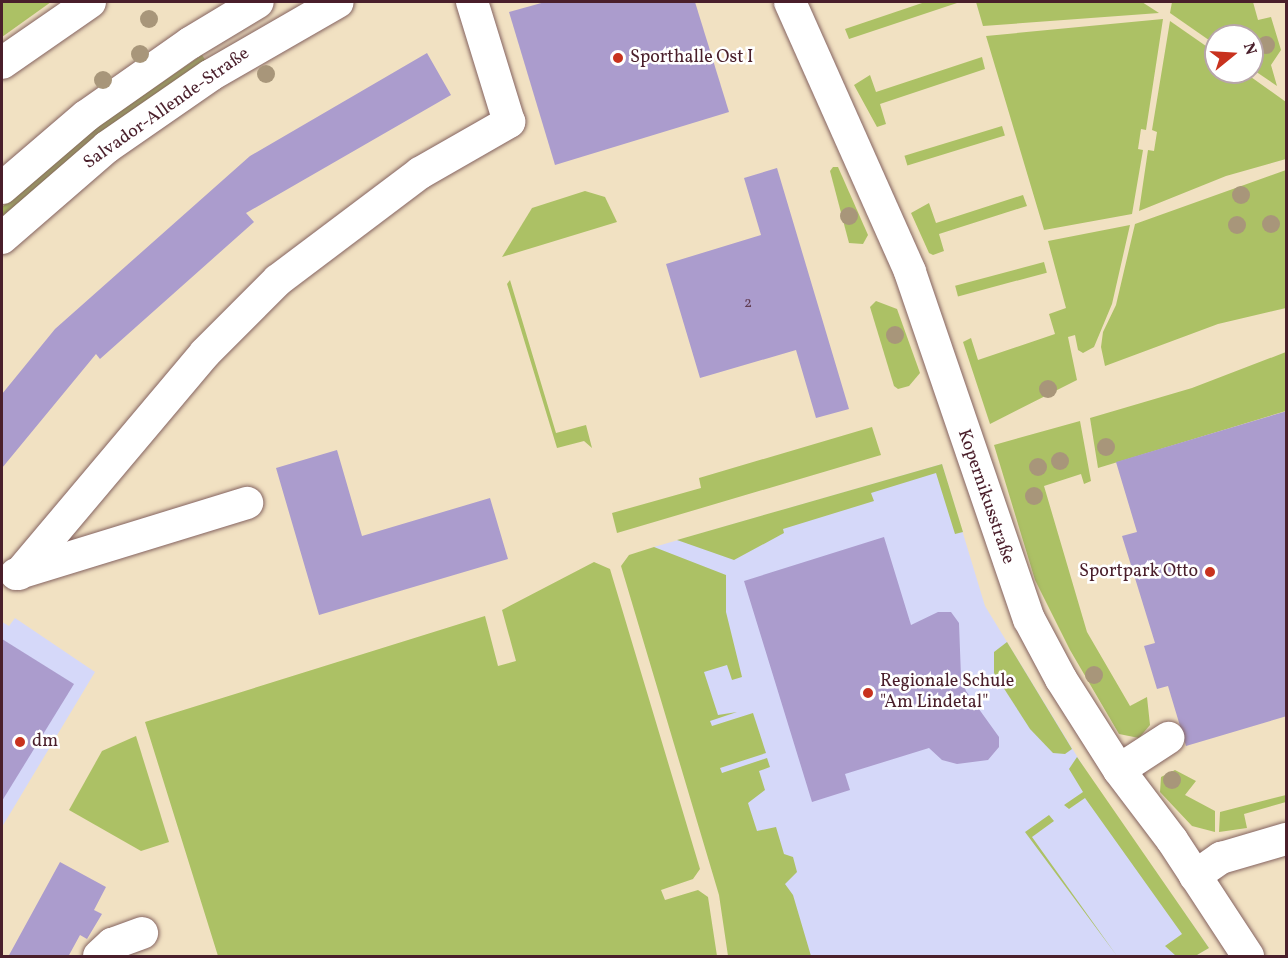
<!DOCTYPE html>
<html>
<head>
<meta charset="utf-8">
<style>
  body { margin:0 }
  #map { position:relative; width:1288px; height:958px; overflow:hidden; background:#f1e1c2; font-family:Vollkorn,serif }
  div>[style] { position:absolute }
  .built>* { inset:0; background:#d5d8f9 }
  .green>* { inset:0; background:#acc165; transform-origin:0 0 }
  .building>* { inset:0; background:#ab9ccd }
  .roads { filter:drop-shadow(0 0 2px #846360) drop-shadow(0 0 2px #846360) }
  .minor>* { height:32px; margin:-16px; padding:0 16px; transform-origin:16px; border-radius:16px; background:#fff }
  .trees>* { width:18px; height:18px; margin:-9px; border-radius:50%; background:#a8967a }
  .dots>* { width:16px; height:16px; translate:-50% -50%; box-sizing:border-box; border:3px solid #fff; border-radius:50% }
  span { translate:-50% -50%; white-space:nowrap; text-align:center; line-height:1.15; -webkit-text-stroke:5px #fff; paint-order:stroke }
  .number-label { font-size:15px; color:#623e54 }
  .number-label span { -webkit-text-stroke-width:0 }
  .poi-label { font-size:18px; color:#4a1f2b }
  .left { translate:0 -50%; text-align:left }
  .right { translate:-100% -50%; text-align:right }
  .street-label { font-size:18px; color:#4a1f2b }
  .frame { position:absolute; inset:0; border:3px solid #4a1f2b; pointer-events:none }
  .north { position:absolute; left:1204px; top:24px; width:60px; height:60px; box-sizing:border-box; background:#fff; border:2px solid #b7a5aa; border-radius:50%; rotate:72deg; font-size:16px; font-weight:700; line-height:24px; text-align:center; color:#4a1f2b }
  .north::after { content:''; display:block; margin:auto; width:21px; height:27px; background:#c8321e; clip-path:polygon(50% 0,100% 100%,50% 72%,0 100%) }
</style>
</head>
<body>
<div id="map">
  <div class="built">
    <div style="clip-path:polygon(942px 464px,985px 606px,1094px 784px,1209px 948px,1195px 956px,776px 956px,654px 547px)"></div>
    <div style="clip-path:polygon(15px 618px,95px 672px,2px 827px,2px 622px,9px 626px)"></div>
  </div>
  <div class="green">
    <div style="clip-path:polygon(2px 2px,51px 2px,2px 37px)"></div>
    <div style="clip-path:polygon(925px 2px,960px 2px,849px 39px,845px 29px)"></div>
    <div style="clip-path:polygon(976px 2px,1142px 2px,1159px 13px,983px 26px)"></div>
    <div style="clip-path:polygon(1172px 2px,1253px 2px,1258px 20px,1271px 17px,1281px 50px,1271px 65px,1277px 86px,1252px 69px,1252px 36px,1216px 36px,1216px 45px,1170px 13px)"></div>
    <div style="clip-path:polygon(1163px 19px,1146px 130px,1141px 129px,1138px 149px,1143px 150px,1132px 214px,1044px 230px,986px 36px)"></div>
    <div style="clip-path:polygon(1170px 21px,1216px 53px,1216px 72px,1244px 72px,1286px 102px,1286px 159px,1226px 176px,1139px 211px,1148px 150px,1154px 151px,1157px 132px,1152px 130px)"></div>
    <div style="clip-path:polygon(202px 55px,206px 61px,99px 137px,2px 219px,2px 207px,94px 129px)"></div>
    <div style="clip-path:polygon(982px 57px,985px 69px,880px 104px,886px 124px,877px 127px,854px 85px,870px 75px,876px 92px)"></div>
    <div style="left:1002px;top:126px;width:10px;height:102px;rotate:73deg"></div>
    <div style="clip-path:polygon(833px 167px,838px 167px,868px 235px,863px 244px,849px 243px,830px 171px)"></div>
    <div style="clip-path:polygon(1286px 170px,1286px 308px,1218px 324px,1105px 366px,1101px 347px,1103px 332px,1116px 305px,1135px 224px)"></div>
    <div style="clip-path:polygon(585px 191px,605px 197px,617px 222px,502px 257px,532px 208px)"></div>
    <div style="clip-path:polygon(1023px 195px,1027px 206px,939px 234px,944px 251px,933px 255px,929px 253px,911px 213px,929px 203px,936px 223px)"></div>
    <div style="clip-path:polygon(1130px 225px,1112px 304px,1094px 347px,1083px 353px,1078px 350px,1075px 335px,1068px 337px,1077px 380px,990px 424px,963px 342px,971px 338px,978px 360px,1055px 334px,1049px 314px,1066px 308px,1048px 241px)"></div>
    <div style="left:1044px;top:262px;width:11px;height:92px;rotate:75deg"></div>
    <div style="clip-path:polygon(510px 280px,556px 433px,586px 425px,592px 448px,584px 441px,557px 448px,507px 284px)"></div>
    <div style="clip-path:polygon(876px 301px,897px 309px,920px 373px,909px 386px,898px 389px,894px 386px,870px 307px)"></div>
    <div style="clip-path:polygon(1286px 352px,1286px 411px,1098px 468px,1090px 418px,1192px 388px)"></div>
    <div style="clip-path:polygon(1080px 421px,1091px 481px,1084px 484px,1081px 474px,1044px 486px,1087px 632px,1130px 706px,1147px 697px,1150px 725px,1139px 738px,1119px 734px,1070px 650px,1035px 580px,994px 445px)"></div>
    <div style="clip-path:polygon(872px 427px,881px 455px,617px 533px,612px 513px,701px 488px,699px 478px)"></div>
    <div style="clip-path:polygon(942px 464px,963px 532px,955px 534px,936px 473px,871px 493px,874px 501px,783px 529px,784px 533px,734px 560px,677px 540px)"></div>
    <div style="clip-path:polygon(654px 547px,726px 575px,726px 612px,742px 677px,732px 680px,727px 665px,704px 672px,718px 715px,737px 712px,710px 721px,712px 726px,753px 713px,766px 753px,720px 768px,722px 773px,767px 758px,770px 767px,759px 771px,765px 790px,748px 803px,757px 831px,776px 827px,784px 854px,793px 857px,797px 872px,785px 884px,793px 895px,811px 956px,728px 956px,719px 895px,621px 566px,629px 555px)"></div>
    <div style="clip-path:polygon(594px 562px,610px 569px,700px 869px,693px 879px,661px 890px,665px 900px,698px 890px,708px 897px,717px 956px,218px 956px,145px 722px,485px 616px,498px 666px,516px 661px,502px 610px)"></div>
    <div style="clip-path:polygon(1007px 642px,1072px 749px,1065px 754px,1053px 753px,1030px 729px,994px 673px,994px 652px)"></div>
    <div style="clip-path:polygon(136px 736px,169px 842px,141px 851px,69px 810px,102px 751px)"></div>
    <div style="clip-path:polygon(1077px 757px,1209px 948px,1197px 955px,1176px 956px,1165px 946px,1182px 934px,1085px 798px,1069px 809px,1064px 805px,1083px 792px,1069px 769px)"></div>
    <div style="clip-path:polygon(1175px 770px,1196px 781px,1185px 795px,1215px 811px,1215px 832px,1192px 826px,1160px 792px,1161px 777px)"></div>
    <div style="clip-path:polygon(1286px 795px,1286px 802px,1244px 814px,1247px 828px,1219px 832px,1220px 812px)"></div>
    <div style="clip-path:polygon(1049px 815px,1054px 821px,1032px 837px,1117px 956px,1025px 832px)"></div>
  </div>
  <div class="building">
    <div style="clip-path:polygon(545px 2px,695px 2px,729px 112px,555px 165px,509px 12px)"></div>
    <div style="clip-path:polygon(427px 53px,451px 95px,246px 213px,254px 222px,100px 359px,96px 354px,2px 468px,2px 394px,55px 329px,250px 156px)"></div>
    <div style="clip-path:polygon(777px 168px,849px 409px,816px 418px,796px 350px,700px 378px,666px 264px,761px 235px,744px 178px)"></div>
    <div style="clip-path:polygon(1287px 411px,1287px 716px,1186px 746px,1168px 686px,1157px 689px,1144px 646px,1155px 643px,1122px 536px,1137px 532px,1116px 462px)"></div>
    <div style="clip-path:polygon(337px 450px,362px 536px,490px 498px,508px 559px,319px 615px,276px 468px)"></div>
    <div style="clip-path:polygon(884px 537px,911px 625px,938px 612px,951px 612px,959px 623px,961px 677px,966px 691px,999px 737px,999px 747px,988px 760px,957px 764px,942px 760px,929px 748px,845px 774px,850px 790px,812px 802px,744px 581px)"></div>
    <div style="clip-path:polygon(2px 639px,74px 684px,2px 801px)"></div>
    <div style="clip-path:polygon(60px 862px,106px 887px,94px 910px,102px 914px,87px 939px,80px 935px,68px 957px,8px 957px)"></div>
  </div>
  <div class="roads">
    <div class="minor">
      <div style="left:790px;top:2px;width:295px;rotate:66deg"></div>
      <div style="left:910px;top:272px;width:367px;rotate:71.1deg"></div>
      <div style="left:1029px;top:619px;width:68px;rotate:61.9deg"></div>
      <div style="left:1061px;top:679px;width:108px;rotate:57.5deg"></div>
      <div style="left:1119px;top:770px;width:88px;rotate:52.9deg"></div>
      <div style="left:1172px;top:840px;width:139px;rotate:56.8deg"></div>
      <div style="left:2px;top:63px;width:107px;rotate:-34.7deg"></div>
      <div style="left:2px;top:188px;width:111px;rotate:-40.6deg"></div>
      <div style="left:86px;top:116px;width:127px;rotate:-35.1deg"></div>
      <div style="left:190px;top:43px;width:79px;rotate:-31.1deg"></div>
      <div style="left:2px;top:238px;width:139px;rotate:-40.9deg"></div>
      <div style="left:107px;top:147px;width:126px;rotate:-34.7deg"></div>
      <div style="left:211px;top:75px;width:146px;rotate:-29.9deg"></div>
      <div style="left:16px;top:574px;width:242px;rotate:-17.1deg"></div>
      <div style="left:19px;top:574px;width:289px;rotate:-49.9deg"></div>
      <div style="left:205px;top:353px;width:103px;rotate:-45deg"></div>
      <div style="left:278px;top:280px;width:178px;rotate:-37deg"></div>
      <div style="left:420px;top:173px;width:103px;rotate:-29.8deg"></div>
      <div style="left:509px;top:122px;width:126px;rotate:-107.1deg"></div>
      <div style="left:1119px;top:770px;width:59px;rotate:-33.1deg"></div>
      <div style="left:1195px;top:876px;width:32px;rotate:-35deg"></div>
      <div style="left:1221px;top:858px;width:68px;rotate:-16.3deg"></div>
      <div style="left:99px;top:956px;width:18px;rotate:-43deg"></div>
      <div style="left:112px;top:944px;width:32px;rotate:-20deg"></div>
    </div>
  </div>
  <div class="trees">
    <div style="left:149px;top:19px"></div>
    <div style="left:1266px;top:45px"></div>
    <div style="left:140px;top:54px"></div>
    <div style="left:266px;top:74px"></div>
    <div style="left:103px;top:80px"></div>
    <div style="left:1241px;top:195px"></div>
    <div style="left:849px;top:216px"></div>
    <div style="left:1271px;top:224px"></div>
    <div style="left:1237px;top:225px"></div>
    <div style="left:895px;top:335px"></div>
    <div style="left:1048px;top:389px"></div>
    <div style="left:1106px;top:447px"></div>
    <div style="left:1060px;top:461px"></div>
    <div style="left:1038px;top:467px"></div>
    <div style="left:1034px;top:496px"></div>
    <div style="left:1094px;top:675px"></div>
    <div style="left:1172px;top:780px"></div>
  </div>
  <div class="dots">
    <div style="left:618px;top:58px;background:#c8321e"></div>
    <div style="left:1210px;top:572px;background:#c8321e"></div>
    <div style="left:868px;top:693px;background:#c8321e"></div>
    <div style="left:20px;top:742px;background:#c8321e"></div>
  </div>
  <div class="number-label">
    <span style="left:748px;top:304px">2</span>
  </div>
  <div class="poi-label">
    <span class="left" style="left:630px;top:58px">Sporthalle Ost I</span>
    <span class="right" style="left:1198px;top:572px">Sportpark Otto</span>
    <span class="left" style="left:880px;top:693px">Regionale Schule<br>"Am Lindetal"</span>
    <span class="left" style="left:32px;top:742px">dm</span>
  </div>
  <div class="street-label">
    <span style="left:167px;top:109px;rotate:-35deg">Salvador-Allende-Straße</span>
    <span style="left:985px;top:497px;rotate:71deg">Kopernikusstraße</span>
  </div>
  <div class="frame"></div>
  <div class="north">N</div>
</div>
</body>
</html>
